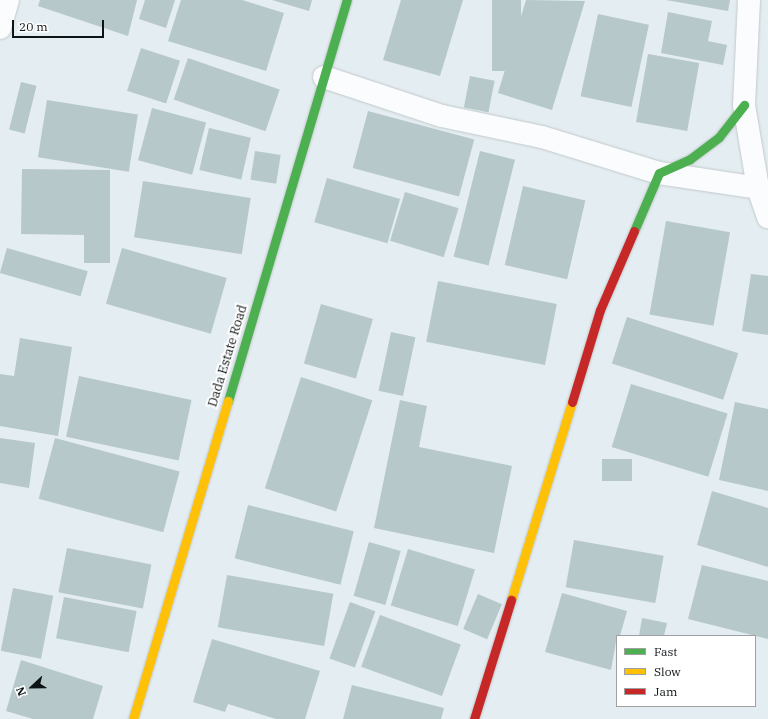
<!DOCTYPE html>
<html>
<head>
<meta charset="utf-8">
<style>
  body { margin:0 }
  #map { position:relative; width:768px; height:719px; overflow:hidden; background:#e4edf1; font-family:"IBM Plex Serif",serif }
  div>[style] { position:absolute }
  .building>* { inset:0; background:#b6c8ca; transform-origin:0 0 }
  .roads { filter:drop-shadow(0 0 1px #c1c9cc) drop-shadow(0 0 1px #c1c9cc) }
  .street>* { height:22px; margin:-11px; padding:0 11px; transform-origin:11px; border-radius:11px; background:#fbfcfd }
  .fast>* { height:9px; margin:-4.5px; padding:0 4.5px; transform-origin:4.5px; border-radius:4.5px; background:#4caf50 }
  .slow>* { height:9px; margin:-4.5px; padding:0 4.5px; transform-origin:4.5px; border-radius:4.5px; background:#ffc107 }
  .jam>* { height:9px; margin:-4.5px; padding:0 4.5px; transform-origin:4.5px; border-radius:4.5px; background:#c62828 }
  span { translate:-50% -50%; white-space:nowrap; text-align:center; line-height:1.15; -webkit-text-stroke:4px #fff; paint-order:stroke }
  .street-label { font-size:13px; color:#0e1415 }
  .legend { position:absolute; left:616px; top:635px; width:140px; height:72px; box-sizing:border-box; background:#fff; border:1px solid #9fa1a1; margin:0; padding:5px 7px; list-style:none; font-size:12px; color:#0e1415 }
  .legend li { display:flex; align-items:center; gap:8px; height:20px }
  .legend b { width:20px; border:1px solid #9fa1a1 }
  .north { position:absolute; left:12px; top:667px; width:40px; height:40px; -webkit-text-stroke:3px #fff; paint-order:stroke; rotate:248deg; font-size:11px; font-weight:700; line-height:16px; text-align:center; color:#0e1415 }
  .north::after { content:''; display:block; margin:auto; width:14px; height:18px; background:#0e1415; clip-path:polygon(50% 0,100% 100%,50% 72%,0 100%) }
  .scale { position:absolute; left:12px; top:20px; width:92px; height:18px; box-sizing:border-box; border:2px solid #0e1415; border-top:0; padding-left:5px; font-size:12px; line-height:14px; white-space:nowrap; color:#0e1415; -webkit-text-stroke:3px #fff; paint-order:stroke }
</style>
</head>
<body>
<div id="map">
  <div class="building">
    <div style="clip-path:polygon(40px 0,137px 0,128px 36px,38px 6px)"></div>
    <div style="clip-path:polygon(145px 0,175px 0,166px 28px,139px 19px)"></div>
    <div style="clip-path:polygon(181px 0,242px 0,284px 13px,266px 71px,168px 41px)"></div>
    <div style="clip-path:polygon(272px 0,312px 0,309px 11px)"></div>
    <div style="clip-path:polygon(401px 0,463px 0,440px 76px,383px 60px)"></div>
    <div style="left:492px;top:0;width:29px;height:71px"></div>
    <div style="clip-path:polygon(526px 0,585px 1px,552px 110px,498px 93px)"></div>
    <div style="clip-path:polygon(666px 0,730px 0,728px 11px)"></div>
    <div style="clip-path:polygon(668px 12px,712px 21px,708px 41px,727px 45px,723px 65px,661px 53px)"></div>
    <div style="left:598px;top:14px;width:52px;height:84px;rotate:12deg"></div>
    <div style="left:141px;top:48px;width:41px;height:45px;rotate:18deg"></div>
    <div style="left:648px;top:54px;width:52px;height:69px;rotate:10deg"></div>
    <div style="left:188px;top:58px;width:97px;height:44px;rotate:19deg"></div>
    <div style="left:470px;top:76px;width:25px;height:32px;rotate:11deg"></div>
    <div style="left:21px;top:82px;width:16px;height:49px;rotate:14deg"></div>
    <div style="left:47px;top:100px;width:92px;height:58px;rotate:9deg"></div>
    <div style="left:152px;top:108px;width:56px;height:54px;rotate:15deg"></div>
    <div style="left:368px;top:111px;width:110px;height:59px;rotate:15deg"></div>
    <div style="left:209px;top:128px;width:43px;height:43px;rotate:13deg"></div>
    <div style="left:255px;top:151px;width:26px;height:29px;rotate:9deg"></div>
    <div style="left:480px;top:151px;width:36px;height:109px;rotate:14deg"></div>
    <div style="clip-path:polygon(22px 169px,110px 170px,110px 263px,84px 263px,84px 235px,21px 234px)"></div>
    <div style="left:327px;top:178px;width:76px;height:46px;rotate:16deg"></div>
    <div style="left:143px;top:181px;width:109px;height:57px;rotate:9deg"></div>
    <div style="left:523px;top:186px;width:64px;height:81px;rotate:13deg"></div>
    <div style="left:405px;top:192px;width:56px;height:51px;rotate:17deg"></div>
    <div style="left:666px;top:221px;width:65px;height:95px;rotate:10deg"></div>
    <div style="left:7px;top:248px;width:84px;height:26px;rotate:16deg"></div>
    <div style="left:122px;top:248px;width:109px;height:58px;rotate:16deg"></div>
    <div style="clip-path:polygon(751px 274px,768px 276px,768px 335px,742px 331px)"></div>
    <div style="left:438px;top:281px;width:121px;height:62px;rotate:11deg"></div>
    <div style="left:321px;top:304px;width:54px;height:62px;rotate:16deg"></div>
    <div style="left:627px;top:317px;width:117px;height:49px;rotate:18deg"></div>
    <div style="left:391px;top:332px;width:25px;height:60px;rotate:12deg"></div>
    <div style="clip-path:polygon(20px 338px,72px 347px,58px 436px,0 426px,0 374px,14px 376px)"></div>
    <div style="left:79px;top:376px;width:115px;height:62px;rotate:12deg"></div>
    <div style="left:301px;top:377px;width:75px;height:117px;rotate:18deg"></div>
    <div style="left:631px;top:384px;width:101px;height:66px;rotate:17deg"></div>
    <div style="clip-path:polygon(400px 400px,427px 406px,419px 447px,512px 466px,494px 553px,374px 528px)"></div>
    <div style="clip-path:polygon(735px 402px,768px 409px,768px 491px,719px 480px)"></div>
    <div style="clip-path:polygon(0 438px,35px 443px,29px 488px,0 483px)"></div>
    <div style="left:55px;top:438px;width:129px;height:63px;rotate:15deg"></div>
    <div style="left:632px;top:459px;width:22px;height:30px;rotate:90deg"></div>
    <div style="clip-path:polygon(712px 491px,768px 508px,768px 567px,697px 545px)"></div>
    <div style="left:248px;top:505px;width:109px;height:55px;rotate:14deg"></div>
    <div style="left:574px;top:540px;width:91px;height:48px;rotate:10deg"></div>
    <div style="left:369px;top:542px;width:33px;height:56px;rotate:16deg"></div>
    <div style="left:67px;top:548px;width:86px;height:45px;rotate:11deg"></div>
    <div style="left:408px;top:549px;width:70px;height:59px;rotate:17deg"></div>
    <div style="clip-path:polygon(702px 565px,768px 581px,768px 639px,688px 619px)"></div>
    <div style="left:227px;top:575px;width:108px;height:53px;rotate:10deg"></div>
    <div style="left:13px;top:588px;width:41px;height:64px;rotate:11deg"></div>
    <div style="clip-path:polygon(562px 593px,627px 611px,620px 636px,617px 636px,611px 670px,545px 652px)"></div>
    <div style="left:478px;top:594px;width:26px;height:38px;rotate:23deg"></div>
    <div style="left:64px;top:597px;width:74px;height:42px;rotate:11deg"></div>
    <div style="left:350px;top:602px;width:27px;height:60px;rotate:20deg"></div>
    <div style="left:380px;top:615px;width:86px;height:55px;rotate:20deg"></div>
    <div style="clip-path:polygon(642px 618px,667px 623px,664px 636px,639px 636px)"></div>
    <div style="clip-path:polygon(212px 639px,320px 671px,305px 719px,276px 719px,228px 704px,225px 712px,193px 702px)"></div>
    <div style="clip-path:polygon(21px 660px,103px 686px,93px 719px,33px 719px,6px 711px)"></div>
    <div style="clip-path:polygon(352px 685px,444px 708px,441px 719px,343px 719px)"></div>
  </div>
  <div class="roads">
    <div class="street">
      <div style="left:749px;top:0;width:105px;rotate:92.7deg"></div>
      <div style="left:744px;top:105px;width:84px;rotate:80.4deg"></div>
      <div style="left:758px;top:188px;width:31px;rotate:71deg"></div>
      <div style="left:0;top:28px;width:29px;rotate:-74deg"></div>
      <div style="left:324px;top:77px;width:124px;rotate:18.3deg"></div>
      <div style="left:442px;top:116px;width:102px;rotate:11.9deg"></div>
      <div style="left:542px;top:137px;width:122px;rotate:17.1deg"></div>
      <div style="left:659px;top:173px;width:100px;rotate:8.6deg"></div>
    </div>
    <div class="fast">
      <div style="left:634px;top:231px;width:63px;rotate:-66.7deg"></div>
      <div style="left:659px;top:173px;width:34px;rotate:-24deg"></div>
      <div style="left:690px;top:159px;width:36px;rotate:-37deg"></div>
      <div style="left:719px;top:137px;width:41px;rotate:-52deg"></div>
      <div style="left:228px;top:401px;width:418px;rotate:-73.5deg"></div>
    </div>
    <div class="slow">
      <div style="left:511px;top:600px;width:207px;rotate:-72.9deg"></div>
      <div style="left:133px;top:719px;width:332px;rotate:-73.4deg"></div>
    </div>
    <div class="jam">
      <div style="left:572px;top:402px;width:96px;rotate:-73.1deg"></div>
      <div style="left:600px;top:310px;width:86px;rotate:-66.7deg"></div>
      <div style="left:474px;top:719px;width:125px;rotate:-72.7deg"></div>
    </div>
  </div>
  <div class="street-label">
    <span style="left:228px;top:356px;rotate:-73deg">Dada Estate Road</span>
  </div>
  <ul class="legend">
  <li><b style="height:5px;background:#4caf50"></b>Fast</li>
  <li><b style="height:5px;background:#ffc107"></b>Slow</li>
  <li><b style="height:5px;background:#c62828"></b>Jam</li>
  </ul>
  <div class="north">N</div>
  <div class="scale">20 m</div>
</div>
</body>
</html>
